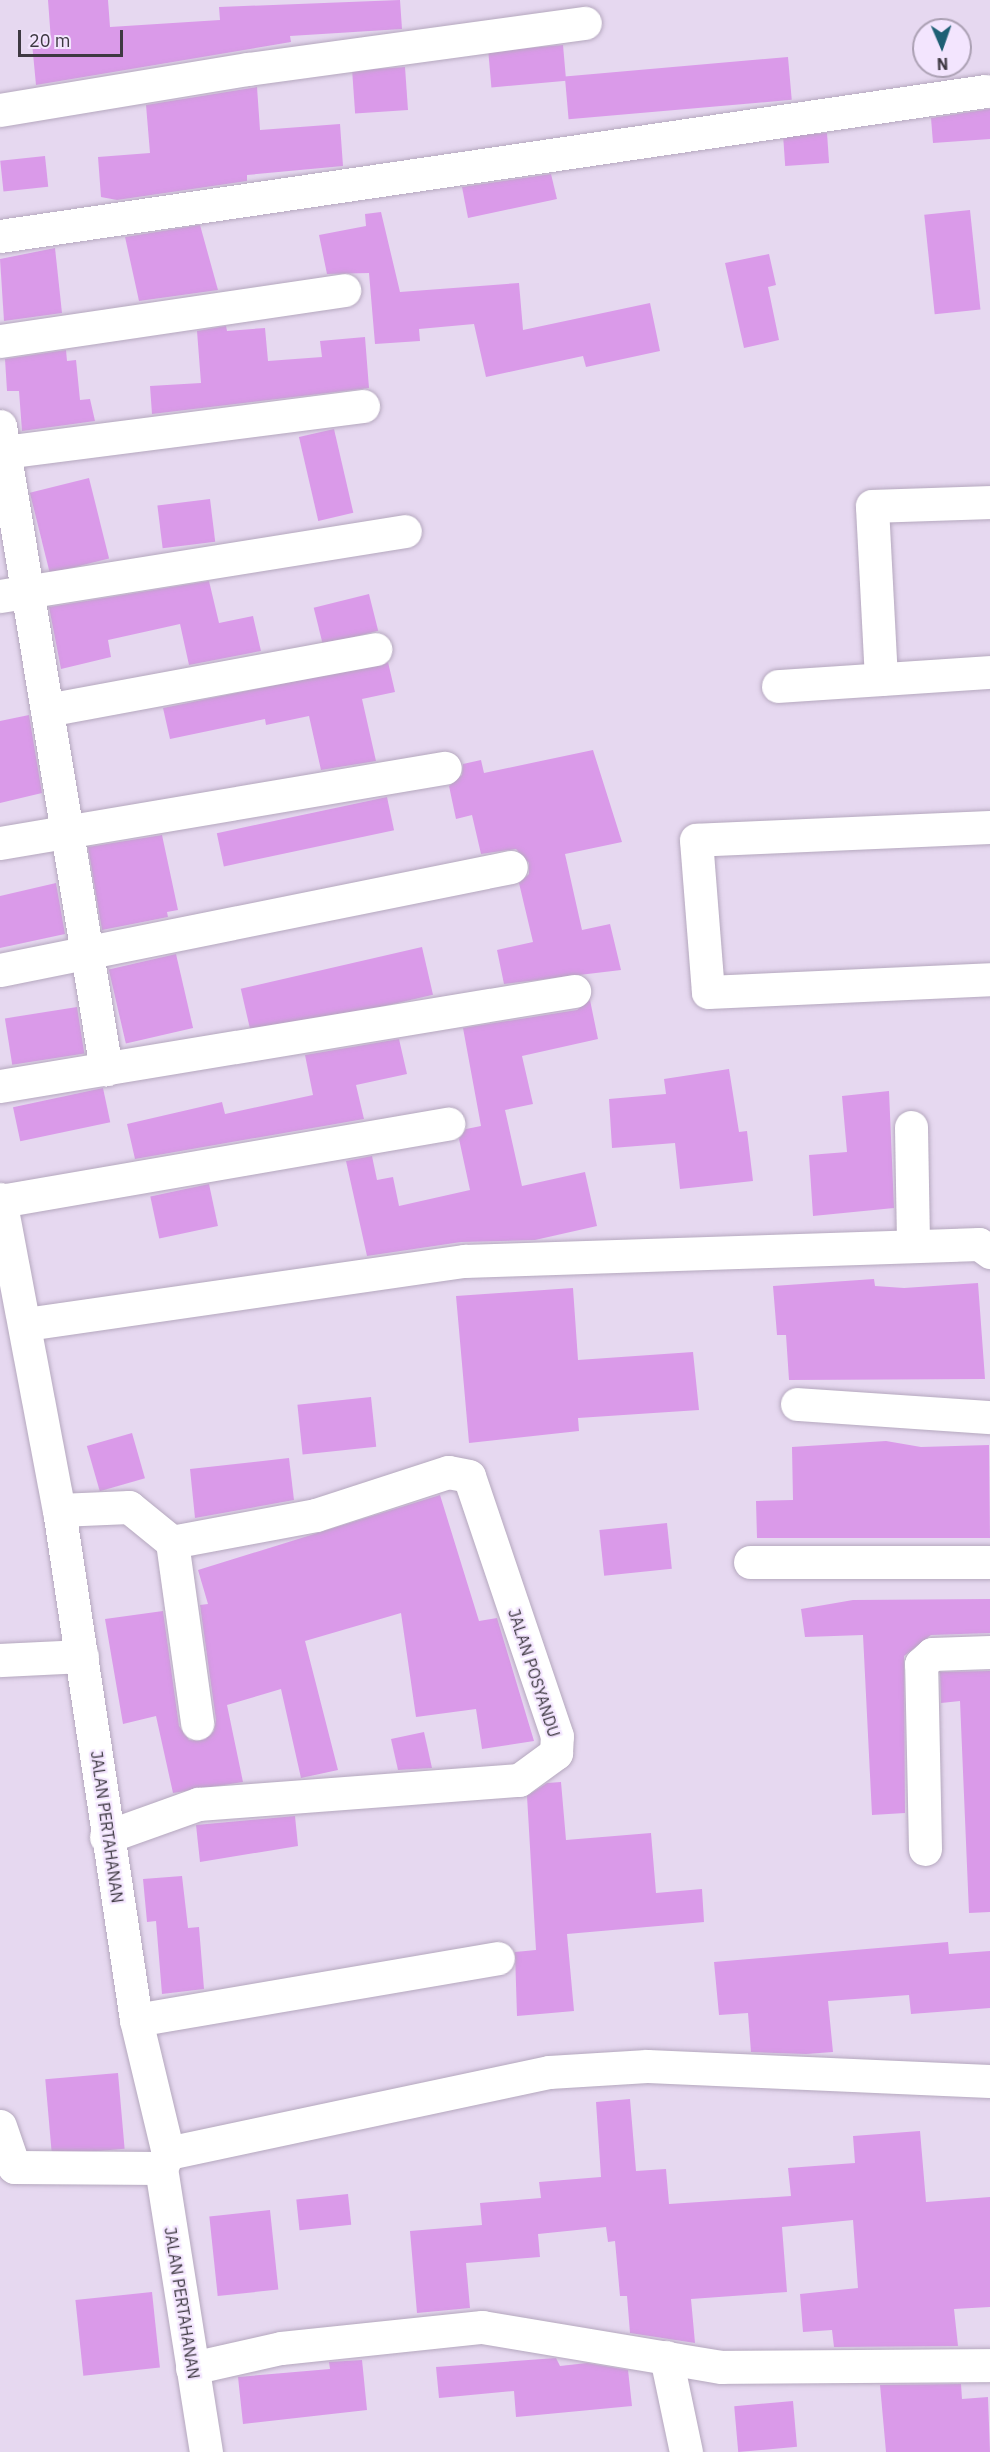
<!DOCTYPE html>
<html>
<head>
<meta charset="utf-8">
<style>
  body { margin:0 }
  #map { position:relative; width:990px; height:2452px; overflow:hidden; background:#e6d8f0; font-family:"IBM Plex Sans",sans-serif }
  div>[style] { position:absolute }
  .building>* { inset:0; background:#da9ae9; transform-origin:0 0 }
  .roads { filter:drop-shadow(0 0 2px #b5a8be) drop-shadow(0 0 2px #b5a8be) }
  .minor>* { height:33px; margin:-16.5px; padding:0 16.5px; transform-origin:16.5px; border-radius:16.5px; background:#fff }
  .major>* { height:33px; margin:-16.5px; padding:0 16.5px; transform-origin:16.5px; border-radius:16.5px; background:#fff }
  span { translate:-50% -50%; white-space:nowrap; text-align:center; line-height:1.15; -webkit-text-stroke:4.5px #f3e5fe; paint-order:stroke }
  .street-label { font-size:16px; color:#3e3942 }
  .north { position:absolute; left:912px; top:18px; width:60px; height:60px; box-sizing:border-box; background:#f3e5fe; border:2px solid #aba0b3; border-radius:50%; rotate:178deg; font-size:16px; font-weight:700; line-height:24px; text-align:center; color:#3e3942 }
  .north::after { content:''; display:block; margin:auto; width:21px; height:27px; background:#1e5f74; clip-path:polygon(50% 0,100% 100%,50% 72%,0 100%) }
  .scale { position:absolute; left:18px; top:30px; width:105px; height:27px; box-sizing:border-box; border:3px solid #3e3942; border-top:0; padding-left:8px; font-size:18px; line-height:21px; white-space:nowrap; color:#3e3942; -webkit-text-stroke:4px #f3e5fe; paint-order:stroke }
</style>
</head>
<body>
<div id="map">
  <div class="building">
    <div style="clip-path:polygon(48px 0,108px 0,110px 27px,220px 20px,219px 7px,400px 0,402px 29px,290px 36px,291px 42px,36px 85px,32px 43px,51px 41px)"></div>
    <div style="left:563px;top:45px;width:36px;height:75px;rotate:85deg"></div>
    <div style="left:788px;top:57px;width:43px;height:224px;rotate:85deg"></div>
    <div style="left:405px;top:67px;width:43px;height:53px;rotate:86deg"></div>
    <div style="clip-path:polygon(257px 87px,260px 130px,340px 124px,343px 166px,247px 175px,247px 181px,117px 200px,101px 197px,98px 157px,150px 153px,146px 105px)"></div>
    <div style="clip-path:polygon(990px 109px,990px 139px,933px 143px,931px 118px)"></div>
    <div style="left:827px;top:133px;width:30px;height:44px;rotate:86deg"></div>
    <div style="left:45px;top:156px;width:31px;height:45px;rotate:84deg"></div>
    <div style="clip-path:polygon(551px 174px,557px 199px,468px 218px,462px 187px)"></div>
    <div style="left:970px;top:210px;width:100px;height:46px;rotate:84deg"></div>
    <div style="clip-path:polygon(381px 212px,400px 292px,519px 283px,523px 330px,650px 303px,660px 351px,586px 367px,583px 356px,486px 377px,474px 324px,419px 329px,420px 341px,375px 344px,369px 273px,327px 274px,319px 235px,366px 226px,365px 214px)"></div>
    <div style="clip-path:polygon(200px 225px,218px 290px,139px 301px,125px 237px)"></div>
    <div style="clip-path:polygon(55px 248px,62px 313px,4px 321px,0 259px)"></div>
    <div style="clip-path:polygon(769px 254px,776px 285px,768px 287px,779px 340px,744px 348px,725px 263px)"></div>
    <div style="clip-path:polygon(226px 326px,227px 331px,265px 328px,268px 361px,322px 357px,320px 341px,365px 337px,369px 388px,152px 414px,150px 386px,201px 383px,197px 331px)"></div>
    <div style="clip-path:polygon(66px 350px,67px 361px,76px 360px,80px 400px,90px 399px,95px 421px,22px 431px,19px 391px,7px 391px,5px 359px)"></div>
    <div style="left:334px;top:429px;width:86px;height:36px;rotate:77deg"></div>
    <div style="left:89px;top:478px;width:83px;height:61px;rotate:76deg"></div>
    <div style="left:210px;top:499px;width:43px;height:53px;rotate:83deg"></div>
    <div style="clip-path:polygon(209px 581px,219px 623px,253px 616px,261px 651px,189px 665px,180px 624px,108px 640px,111px 657px,61px 669px,49px 607px)"></div>
    <div style="left:369px;top:594px;width:38px;height:57px;rotate:76deg"></div>
    <div style="clip-path:polygon(388px 662px,395px 692px,362px 699px,376px 761px,321px 770px,309px 716px,266px 725px,265px 719px,170px 739px,163px 708px)"></div>
    <div style="clip-path:polygon(29px 715px,42px 793px,0 803px,0 721px)"></div>
    <div style="clip-path:polygon(593px 750px,622px 842px,565px 854px,582px 930px,610px 924px,621px 970px,504px 984px,497px 950px,533px 942px,519px 883px,529px 874px,529px 863px,516px 849px,481px 854px,472px 815px,456px 819px,449px 786px,462px 775px,463px 764px,481px 760px,484px 773px)"></div>
    <div style="left:387px;top:797px;width:34px;height:174px;rotate:78deg"></div>
    <div style="clip-path:polygon(162px 835px,178px 910px,167px 912px,168px 917px,102px 930px,88px 847px)"></div>
    <div style="clip-path:polygon(56px 883px,65px 934px,0 948px,0 896px)"></div>
    <div style="left:422px;top:947px;width:49px;height:186px;rotate:77deg"></div>
    <div style="left:176px;top:954px;width:76px;height:69px;rotate:77deg"></div>
    <div style="clip-path:polygon(590px 1000px,598px 1039px,522px 1056px,533px 1104px,505px 1110px,522px 1186px,585px 1172px,597px 1226px,535px 1240px,461px 1242px,367px 1256px,346px 1161px,372px 1156px,377px 1180px,393px 1177px,399px 1206px,470px 1190px,459px 1139px,466px 1129px,481px 1126px,463px 1028px,577px 1010px)"></div>
    <div style="left:77px;top:1007px;width:47px;height:73px;rotate:81deg"></div>
    <div style="clip-path:polygon(399px 1039px,407px 1074px,356px 1085px,364px 1119px,135px 1159px,127px 1124px,222px 1102px,225px 1114px,313px 1095px,305px 1055px)"></div>
    <div style="clip-path:polygon(729px 1069px,739px 1132px,747px 1131px,753px 1181px,680px 1189px,675px 1143px,612px 1148px,609px 1099px,666px 1094px,664px 1079px)"></div>
    <div style="left:103px;top:1088px;width:35px;height:92px;rotate:78deg"></div>
    <div style="clip-path:polygon(889px 1091px,894px 1208px,813px 1216px,809px 1155px,847px 1152px,842px 1096px)"></div>
    <div style="left:209px;top:1184px;width:43px;height:60px;rotate:78deg"></div>
    <div style="clip-path:polygon(874px 1279px,875px 1286px,904px 1288px,978px 1283px,985px 1379px,789px 1380px,786px 1335px,777px 1335px,773px 1286px)"></div>
    <div style="clip-path:polygon(573px 1288px,578px 1360px,693px 1352px,699px 1410px,578px 1418px,579px 1431px,469px 1443px,456px 1296px)"></div>
    <div style="left:371px;top:1397px;width:50px;height:74px;rotate:84deg"></div>
    <div style="left:132px;top:1433px;width:47px;height:47px;rotate:74deg"></div>
    <div style="clip-path:polygon(886px 1441px,921px 1447px,989px 1445px,990px 1538px,757px 1538px,756px 1501px,793px 1500px,792px 1447px)"></div>
    <div style="clip-path:polygon(289px 1458px,294px 1500px,195px 1518px,190px 1469px)"></div>
    <div style="clip-path:polygon(440px 1495px,479px 1621px,497px 1618px,534px 1741px,482px 1749px,476px 1709px,416px 1717px,401px 1613px,305px 1641px,338px 1770px,301px 1778px,281px 1689px,227px 1705px,243px 1782px,173px 1793px,156px 1716px,123px 1724px,105px 1619px,163px 1611px,179px 1726px,189px 1740px,200px 1741px,214px 1731px,216px 1720px,200px 1605px,208px 1604px,198px 1570px)"></div>
    <div style="left:667px;top:1523px;width:46px;height:68px;rotate:84deg"></div>
    <div style="clip-path:polygon(990px 1599px,990px 1633px,931px 1635px,904px 1656px,905px 1813px,872px 1815px,863px 1635px,805px 1637px,801px 1609px,853px 1600px)"></div>
    <div style="clip-path:polygon(990px 1671px,990px 1912px,969px 1913px,960px 1701px,941px 1703px,940px 1672px)"></div>
    <div style="clip-path:polygon(424px 1732px,432px 1768px,398px 1770px,391px 1739px)"></div>
    <div style="clip-path:polygon(561px 1782px,566px 1840px,651px 1833px,656px 1893px,702px 1889px,704px 1922px,567px 1934px,574px 2011px,517px 2016px,515px 1952px,536px 1950px,527px 1796px,547px 1783px)"></div>
    <div style="clip-path:polygon(295px 1816px,298px 1846px,200px 1862px,196px 1825px)"></div>
    <div style="clip-path:polygon(182px 1876px,188px 1928px,199px 1927px,204px 1989px,162px 1994px,156px 1921px,147px 1922px,143px 1879px)"></div>
    <div style="clip-path:polygon(948px 1942px,949px 1954px,990px 1951px,990px 2008px,911px 2014px,909px 1995px,828px 2001px,833px 2052px,806px 2054px,751px 2052px,748px 2013px,719px 2015px,714px 1962px)"></div>
    <div style="left:118px;top:2073px;width:76px;height:73px;rotate:85deg"></div>
    <div style="clip-path:polygon(630px 2099px,636px 2171px,666px 2169px,669px 2204px,791px 2196px,788px 2168px,855px 2163px,853px 2136px,920px 2131px,926px 2202px,990px 2197px,990px 2307px,954px 2309px,958px 2346px,834px 2347px,832px 2330px,803px 2332px,800px 2294px,858px 2288px,853px 2220px,782px 2227px,787px 2292px,691px 2299px,695px 2343px,630px 2333px,627px 2296px,620px 2296px,615px 2241px,608px 2242px,606px 2227px,538px 2234px,540px 2257px,466px 2263px,470px 2308px,417px 2313px,410px 2231px,482px 2225px,480px 2203px,541px 2198px,539px 2182px,601px 2177px,596px 2102px)"></div>
    <div style="left:348px;top:2194px;width:31px;height:52px;rotate:84deg"></div>
    <div style="left:270px;top:2210px;width:80px;height:61px;rotate:84deg"></div>
    <div style="left:152px;top:2292px;width:76px;height:77px;rotate:84deg"></div>
    <div style="clip-path:polygon(556px 2358px,560px 2366px,587px 2363px,628px 2370px,632px 2406px,516px 2417px,514px 2391px,439px 2398px,436px 2367px)"></div>
    <div style="clip-path:polygon(362px 2360px,367px 2410px,243px 2424px,238px 2377px,330px 2369px,329px 2362px)"></div>
    <div style="clip-path:polygon(961px 2384px,962px 2399px,988px 2397px,990px 2452px,886px 2452px,880px 2385px)"></div>
    <div style="left:793px;top:2401px;width:46px;height:59px;rotate:85deg"></div>
  </div>
  <div class="roads">
    <div class="minor">
      <div style="left:0;top:110px;width:251px;rotate:-9.4deg"></div>
      <div style="left:248px;top:69px;width:340px;rotate:-7.8deg"></div>
      <div style="left:0;top:236px;width:996px;rotate:-8.37deg"></div>
      <div style="left:0;top:341px;width:348px;rotate:-8.4deg"></div>
      <div style="left:0;top:426px;width:652px;rotate:80.64deg"></div>
      <div style="left:4px;top:452px;width:362px;rotate:-7.3deg"></div>
      <div style="left:0;top:596px;width:410px;rotate:-9.1deg"></div>
      <div style="left:881px;top:679px;width:173px;rotate:-93deg"></div>
      <div style="left:872px;top:506px;width:118px;rotate:-1.9deg"></div>
      <div style="left:778px;top:686px;width:212px;rotate:-3.8deg"></div>
      <div style="left:47px;top:710px;width:334px;rotate:-10.5deg"></div>
      <div style="left:990px;top:827px;width:294px;rotate:177.5deg"></div>
      <div style="left:696px;top:840px;width:152px;rotate:85.5deg"></div>
      <div style="left:708px;top:992px;width:282px;rotate:-2.6deg"></div>
      <div style="left:0;top:843px;width:451px;rotate:-9.6deg"></div>
      <div style="left:0;top:970px;width:521px;rotate:-11.4deg"></div>
      <div style="left:0;top:1086px;width:582px;rotate:-9.4deg"></div>
      <div style="left:911px;top:1127px;width:119px;rotate:89deg"></div>
      <div style="left:0;top:1201px;width:455px;rotate:-9.8deg"></div>
      <div style="left:26px;top:1324px;width:443px;rotate:-8.2deg"></div>
      <div style="left:464px;top:1261px;width:515px;rotate:-1.89deg"></div>
      <div style="left:979px;top:1244px;width:14px;rotate:36deg"></div>
      <div style="left:797px;top:1404px;width:193px;rotate:3.9deg"></div>
      <div style="left:59px;top:1510px;width:70px;rotate:-2.5deg"></div>
      <div style="left:129px;top:1507px;width:55px;rotate:39.1deg"></div>
      <div style="left:172px;top:1542px;width:183px;rotate:82.1deg"></div>
      <div style="left:750px;top:1562px;width:240px"></div>
      <div style="left:0;top:1660px;width:82px;rotate:-2.8deg"></div>
      <div style="left:106px;top:1837px;width:98px;rotate:-19.7deg"></div>
      <div style="left:198px;top:1804px;width:322px;rotate:-4.3deg"></div>
      <div style="left:519px;top:1780px;width:46px;rotate:-36.1deg"></div>
      <div style="left:556px;top:1753px;width:17px;rotate:-87deg"></div>
      <div style="left:557px;top:1736px;width:274px;rotate:-108.7deg"></div>
      <div style="left:469px;top:1476px;width:21px;rotate:-169deg"></div>
      <div style="left:448px;top:1472px;width:139px;rotate:162deg"></div>
      <div style="left:316px;top:1515px;width:147px;rotate:169.4deg"></div>
      <div style="left:925px;top:1849px;width:185px;rotate:-91.2deg"></div>
      <div style="left:921px;top:1664px;width:15px;rotate:-42deg"></div>
      <div style="left:932px;top:1654px;width:58px;rotate:-2deg"></div>
      <div style="left:136px;top:2020px;width:367px;rotate:-9.7deg"></div>
      <div style="left:0;top:2126px;width:43px;rotate:71.1deg"></div>
      <div style="left:14px;top:2167px;width:147px;rotate:0.4deg"></div>
      <div style="left:168px;top:2153px;width:390px;rotate:-12deg"></div>
      <div style="left:549px;top:2072px;width:98px;rotate:-3.5deg"></div>
      <div style="left:647px;top:2066px;width:343px;rotate:2.5deg"></div>
      <div style="left:666px;top:2357px;width:97px;rotate:78.1deg"></div>
      <div style="left:192px;top:2368px;width:91px;rotate:-12.7deg"></div>
      <div style="left:281px;top:2348px;width:202px;rotate:-6deg"></div>
      <div style="left:482px;top:2327px;width:243px;rotate:9.5deg"></div>
      <div style="left:722px;top:2367px;width:268px;rotate:-0.4deg"></div>
    </div>
    <div class="major">
      <div style="left:0;top:1199px;width:317px;rotate:79.3deg"></div>
      <div style="left:59px;top:1510px;width:516px;rotate:81.41deg"></div>
      <div style="left:136px;top:2020px;width:137px;rotate:76.5deg"></div>
      <div style="left:168px;top:2153px;width:17px;rotate:115deg"></div>
      <div style="left:161px;top:2168px;width:288px;rotate:81deg"></div>
    </div>
  </div>
  <div class="street-label">
    <span style="left:534px;top:1673px;rotate:72deg">JALAN POSYANDU</span>
    <span style="left:107px;top:1827px;rotate:82deg">JALAN PERTAHANAN</span>
    <span style="left:182px;top:2303px;rotate:81deg">JALAN PERTAHANAN</span>
  </div>
  <div class="north">N</div>
  <div class="scale">20 m</div>
</div>
</body>
</html>
